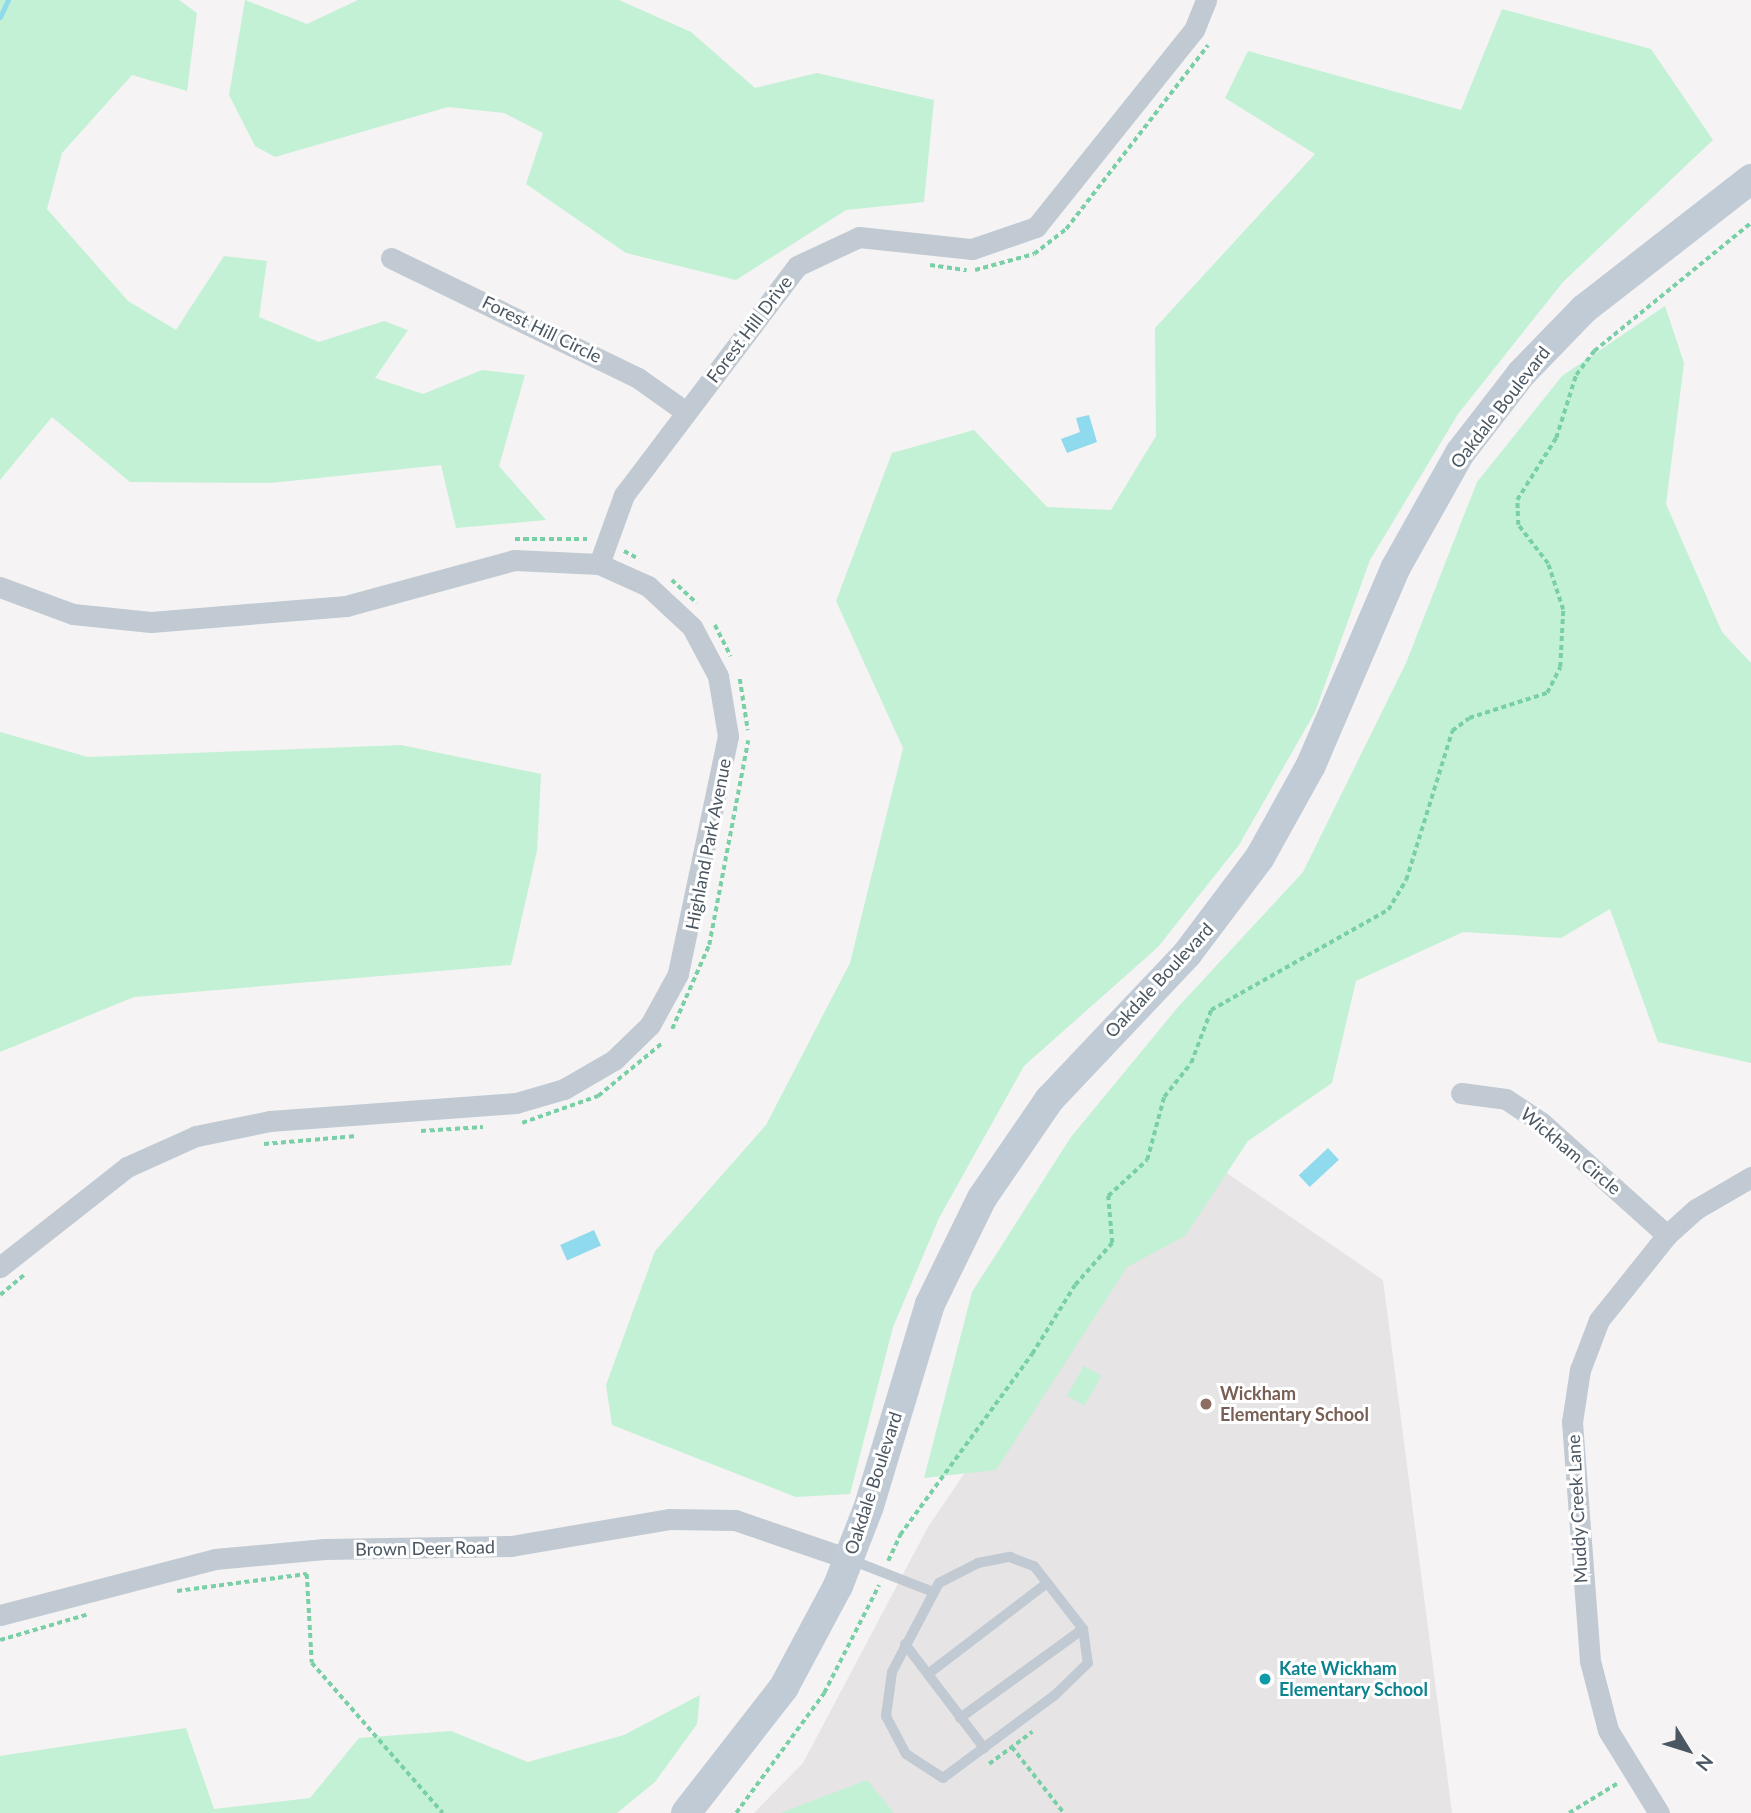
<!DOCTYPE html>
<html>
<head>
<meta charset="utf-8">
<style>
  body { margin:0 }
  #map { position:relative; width:1751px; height:1813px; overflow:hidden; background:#f5f3f3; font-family:Lato,sans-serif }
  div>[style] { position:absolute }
  .education>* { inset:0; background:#e6e4e5 }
  .green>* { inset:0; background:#c3f1d5; transform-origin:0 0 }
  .water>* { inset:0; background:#90daee; transform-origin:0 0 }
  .stream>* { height:5px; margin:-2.5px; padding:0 2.5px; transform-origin:2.5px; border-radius:2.5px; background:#90daee }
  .path>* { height:3.5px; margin-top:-1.75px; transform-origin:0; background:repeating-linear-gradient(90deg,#7ad0a6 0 5px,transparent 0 8.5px) }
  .service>* { height:10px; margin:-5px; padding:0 5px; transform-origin:5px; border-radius:5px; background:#c1cad2 }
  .minor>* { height:21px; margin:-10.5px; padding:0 10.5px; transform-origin:10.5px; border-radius:10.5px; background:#c1cad2 }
  .secondary>* { height:30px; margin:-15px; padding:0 15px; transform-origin:15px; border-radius:15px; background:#c1cbd6 }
  .dots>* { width:19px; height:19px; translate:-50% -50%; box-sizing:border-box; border:4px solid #fff; border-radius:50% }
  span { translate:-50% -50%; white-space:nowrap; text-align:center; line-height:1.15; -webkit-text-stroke:6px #fff; paint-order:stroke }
  .street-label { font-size:18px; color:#4a5661 }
  .education-label { font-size:18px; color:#785e54; font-weight:700 }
  .left { translate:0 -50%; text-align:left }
  .culture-label { font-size:18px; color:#0d838f; font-weight:700 }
  .north { position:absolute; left:1653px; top:1715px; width:70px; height:70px; -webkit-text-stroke:5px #fff; paint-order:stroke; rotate:128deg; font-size:19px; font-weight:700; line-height:28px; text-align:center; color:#4a5661 }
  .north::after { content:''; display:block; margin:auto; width:24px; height:32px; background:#4a5661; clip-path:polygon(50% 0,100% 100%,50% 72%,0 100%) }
</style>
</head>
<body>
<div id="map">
  <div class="education">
    <div style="clip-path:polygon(1187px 1146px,1383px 1280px,1452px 1813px,754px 1813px,803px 1763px,928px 1527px)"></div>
  </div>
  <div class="green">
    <div style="clip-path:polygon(0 0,179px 0,197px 13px,187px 91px,132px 75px,62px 153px,47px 209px,128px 301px,176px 330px,224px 256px,267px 261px,259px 317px,319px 342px,384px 321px,408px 330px,375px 378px,423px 394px,482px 370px,525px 375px,499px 466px,546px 520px,456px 528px,441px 465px,271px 483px,130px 482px,52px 417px,0 480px)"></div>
    <div style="clip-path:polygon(245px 0,307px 24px,358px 0,619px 0,691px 32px,755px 88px,817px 73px,934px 100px,924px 202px,846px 210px,736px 280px,626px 253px,526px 184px,543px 133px,504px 113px,448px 107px,275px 157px,255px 146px,229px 95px)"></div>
    <div style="clip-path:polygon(1502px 9px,1651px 49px,1713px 140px,1563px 282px,1458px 414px,1370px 560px,1315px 712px,1239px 845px,1158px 947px,1024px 1066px,939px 1218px,893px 1327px,850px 1494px,796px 1497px,612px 1425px,606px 1385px,655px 1251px,766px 1125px,850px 963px,903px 748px,836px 601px,892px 453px,974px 430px,1047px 507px,1111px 510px,1156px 436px,1155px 328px,1315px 154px,1225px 98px,1248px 51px,1461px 110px)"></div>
    <div style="clip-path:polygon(1665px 306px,1684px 363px,1666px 504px,1722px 632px,1751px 663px,1751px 1063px,1658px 1042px,1610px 909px,1561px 938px,1463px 932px,1356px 981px,1332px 1083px,1248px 1141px,1185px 1236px,1127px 1267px,996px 1470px,924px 1478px,972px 1292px,1071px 1137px,1178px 1007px,1303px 872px,1406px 663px,1477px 482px,1562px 376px)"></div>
    <div style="clip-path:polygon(0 732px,88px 757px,401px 745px,541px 774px,537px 851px,511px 965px,134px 997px,0 1052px)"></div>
    <div style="left:1084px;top:1366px;width:20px;height:34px;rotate:30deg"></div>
    <div style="clip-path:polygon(700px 1695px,697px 1724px,655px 1782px,617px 1813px,0 1813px,0 1756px,186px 1728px,214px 1809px,310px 1798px,359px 1738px,451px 1731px,528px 1762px,624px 1735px)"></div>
    <div style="clip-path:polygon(867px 1780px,894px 1813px,781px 1813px,809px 1802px)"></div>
  </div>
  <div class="water">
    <div style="clip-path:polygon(1089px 415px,1097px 442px,1067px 453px,1061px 439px,1080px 432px,1076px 418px)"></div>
    <div style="left:1328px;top:1148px;width:16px;height:40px;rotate:47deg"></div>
    <div style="left:594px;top:1230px;width:17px;height:37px;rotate:66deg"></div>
  </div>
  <div class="stream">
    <div style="left:0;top:17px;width:19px;rotate:-65deg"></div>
  </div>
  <div class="path">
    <div style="left:930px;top:265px;width:37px;rotate:8deg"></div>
    <div style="left:975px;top:270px;width:61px;rotate:-15.2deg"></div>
    <div style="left:1034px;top:254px;width:41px;rotate:-38deg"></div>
    <div style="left:1066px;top:229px;width:232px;rotate:-52.3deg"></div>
    <div style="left:515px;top:539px;width:72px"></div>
    <div style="left:624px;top:551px;width:17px;rotate:28deg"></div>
    <div style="left:672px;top:580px;width:34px;rotate:43deg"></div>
    <div style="left:715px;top:625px;width:35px;rotate:63deg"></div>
    <div style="left:740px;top:679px;width:52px;rotate:81.1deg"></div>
    <div style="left:672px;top:1029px;width:92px;rotate:-66.2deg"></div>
    <div style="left:709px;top:945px;width:208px;rotate:-79.2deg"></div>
    <div style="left:522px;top:1123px;width:81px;rotate:-19.6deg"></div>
    <div style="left:598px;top:1096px;width:82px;rotate:-39.5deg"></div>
    <div style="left:421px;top:1131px;width:62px;rotate:-3.7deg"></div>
    <div style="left:264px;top:1144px;width:93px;rotate:-4.9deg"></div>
    <div style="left:0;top:1295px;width:33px;rotate:-40deg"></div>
    <div style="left:888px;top:1561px;width:29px;rotate:-65deg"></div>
    <div style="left:900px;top:1535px;width:224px;rotate:-53.9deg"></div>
    <div style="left:1032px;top:1354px;width:81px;rotate:-58.1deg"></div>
    <div style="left:1075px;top:1285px;width:56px;rotate:-48.6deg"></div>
    <div style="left:1112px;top:1243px;width:47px;rotate:-94.9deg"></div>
    <div style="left:1108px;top:1196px;width:53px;rotate:-42.7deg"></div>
    <div style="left:1147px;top:1160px;width:65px;rotate:-74.9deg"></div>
    <div style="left:1164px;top:1097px;width:43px;rotate:-51.5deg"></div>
    <div style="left:1191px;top:1063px;width:57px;rotate:-69.3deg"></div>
    <div style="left:1211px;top:1010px;width:203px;rotate:-29.5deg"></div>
    <div style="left:1388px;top:910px;width:35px;rotate:-59deg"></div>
    <div style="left:1406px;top:880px;width:156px;rotate:-72.8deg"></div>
    <div style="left:1452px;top:731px;width:21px;rotate:-37deg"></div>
    <div style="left:1469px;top:718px;width:82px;rotate:-17.8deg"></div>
    <div style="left:1547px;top:693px;width:29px;rotate:-63deg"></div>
    <div style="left:1560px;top:667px;width:57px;rotate:-87deg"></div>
    <div style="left:1563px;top:610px;width:48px;rotate:-108.1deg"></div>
    <div style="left:1548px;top:564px;width:49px;rotate:-127.6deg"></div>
    <div style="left:1518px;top:525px;width:25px;rotate:-92deg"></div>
    <div style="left:1517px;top:500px;width:73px;rotate:-57.8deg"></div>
    <div style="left:1556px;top:438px;width:66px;rotate:-72.4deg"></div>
    <div style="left:1576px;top:375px;width:30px;rotate:-53deg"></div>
    <div style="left:1594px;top:351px;width:203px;rotate:-39.2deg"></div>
    <div style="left:307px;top:1574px;width:89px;rotate:86.8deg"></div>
    <div style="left:312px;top:1663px;width:199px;rotate:48.9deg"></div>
    <div style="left:177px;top:1591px;width:131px;rotate:-7.5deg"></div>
    <div style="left:0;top:1640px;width:93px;rotate:-16.3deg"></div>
    <div style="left:1012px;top:1747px;width:84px;rotate:51.8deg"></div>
    <div style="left:989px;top:1764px;width:54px;rotate:-36.7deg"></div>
    <div style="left:736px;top:1813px;width:149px;rotate:-53.7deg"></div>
    <div style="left:824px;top:1693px;width:121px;rotate:-63deg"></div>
    <div style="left:1569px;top:1813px;width:57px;rotate:-31.5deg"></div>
  </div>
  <div class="service">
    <div style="left:1010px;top:1557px;width:26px;rotate:21deg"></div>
    <div style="left:1034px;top:1566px;width:80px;rotate:52.1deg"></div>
    <div style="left:1083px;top:1629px;width:34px;rotate:82deg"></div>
    <div style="left:1088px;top:1663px;width:46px;rotate:135.9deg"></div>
    <div style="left:1055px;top:1695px;width:139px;rotate:143.5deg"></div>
    <div style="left:943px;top:1778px;width:44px;rotate:-147deg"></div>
    <div style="left:906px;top:1754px;width:43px;rotate:-117.8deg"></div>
    <div style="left:886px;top:1716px;width:44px;rotate:-82.2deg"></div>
    <div style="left:892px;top:1672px;width:101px;rotate:-62.2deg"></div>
    <div style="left:939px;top:1583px;width:44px;rotate:-27.1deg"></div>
    <div style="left:978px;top:1563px;width:33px;rotate:-11deg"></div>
    <div style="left:851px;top:1560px;width:88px;rotate:21.3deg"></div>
    <div style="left:905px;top:1644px;width:131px;rotate:52.8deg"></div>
    <div style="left:928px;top:1674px;width:150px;rotate:-37.4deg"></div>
    <div style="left:960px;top:1718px;width:152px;rotate:-35.9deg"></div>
  </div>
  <div class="minor">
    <div style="left:391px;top:258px;width:275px;rotate:25.9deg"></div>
    <div style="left:638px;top:378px;width:59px;rotate:35.3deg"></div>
    <div style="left:599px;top:564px;width:73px;rotate:-70.1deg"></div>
    <div style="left:624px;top:495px;width:287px;rotate:-52.9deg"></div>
    <div style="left:797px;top:266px;width:68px;rotate:-25.1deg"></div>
    <div style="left:859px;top:237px;width:114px;rotate:6.1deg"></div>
    <div style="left:972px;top:249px;width:68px;rotate:-19deg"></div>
    <div style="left:1036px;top:227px;width:253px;rotate:-51.3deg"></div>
    <div style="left:1194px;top:30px;width:32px;rotate:-68deg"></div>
    <div style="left:0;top:587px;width:78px;rotate:20.3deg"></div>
    <div style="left:73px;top:614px;width:78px;rotate:5.9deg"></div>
    <div style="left:151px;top:622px;width:196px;rotate:-4.7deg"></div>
    <div style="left:346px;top:606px;width:174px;rotate:-15.3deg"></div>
    <div style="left:514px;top:560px;width:85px;rotate:2.7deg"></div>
    <div style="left:599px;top:564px;width:54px;rotate:24.2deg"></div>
    <div style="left:648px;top:586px;width:60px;rotate:43deg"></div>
    <div style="left:692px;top:627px;width:55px;rotate:62deg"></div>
    <div style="left:718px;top:676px;width:61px;rotate:80.5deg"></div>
    <div style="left:728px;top:736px;width:243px;rotate:101.9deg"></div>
    <div style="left:678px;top:974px;width:58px;rotate:118.8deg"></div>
    <div style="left:650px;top:1025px;width:50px;rotate:135.8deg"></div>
    <div style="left:614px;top:1060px;width:58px;rotate:149.9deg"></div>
    <div style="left:564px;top:1089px;width:50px;rotate:163.7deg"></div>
    <div style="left:516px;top:1103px;width:247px;rotate:175.8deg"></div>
    <div style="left:270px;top:1121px;width:76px;rotate:168.5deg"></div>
    <div style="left:196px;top:1136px;width:76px;rotate:155.8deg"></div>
    <div style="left:127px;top:1167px;width:162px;rotate:141.8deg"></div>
    <div style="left:1461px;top:1093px;width:45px;rotate:7.6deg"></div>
    <div style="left:1506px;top:1099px;width:43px;rotate:33.7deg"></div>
    <div style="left:1542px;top:1123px;width:168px;rotate:41.9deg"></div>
    <div style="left:0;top:1615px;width:222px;rotate:-14.6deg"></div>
    <div style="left:215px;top:1559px;width:110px;rotate:-5.2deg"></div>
    <div style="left:325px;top:1549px;width:186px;rotate:-0.9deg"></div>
    <div style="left:511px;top:1546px;width:160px;rotate:-9.7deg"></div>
    <div style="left:669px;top:1519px;width:66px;rotate:0.9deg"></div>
    <div style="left:735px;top:1520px;width:120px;rotate:18.9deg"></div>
    <div style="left:1659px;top:1813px;width:97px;rotate:-121.6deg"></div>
    <div style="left:1608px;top:1730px;width:71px;rotate:-104.6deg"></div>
    <div style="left:1590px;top:1661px;width:240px;rotate:-94.3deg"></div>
    <div style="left:1572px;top:1422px;width:53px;rotate:-81.3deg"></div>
    <div style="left:1580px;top:1370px;width:53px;rotate:-69.2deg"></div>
    <div style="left:1599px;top:1320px;width:109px;rotate:-51.3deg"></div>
    <div style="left:1667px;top:1235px;width:39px;rotate:-42deg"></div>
    <div style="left:1696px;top:1209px;width:64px;rotate:-30.2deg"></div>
  </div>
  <div class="secondary">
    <div style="left:686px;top:1813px;width:160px;rotate:-52.1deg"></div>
    <div style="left:784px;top:1687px;width:115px;rotate:-61.9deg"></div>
    <div style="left:838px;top:1586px;width:86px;rotate:-68.8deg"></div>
    <div style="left:869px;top:1506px;width:211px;rotate:-73.2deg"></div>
    <div style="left:930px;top:1304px;width:118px;rotate:-63.9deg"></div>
    <div style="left:982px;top:1198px;width:119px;rotate:-55.6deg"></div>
    <div style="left:1049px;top:1100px;width:201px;rotate:-46.6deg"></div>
    <div style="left:1187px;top:954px;width:121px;rotate:-53deg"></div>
    <div style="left:1260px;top:857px;width:105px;rotate:-61deg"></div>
    <div style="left:1311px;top:765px;width:215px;rotate:-66.8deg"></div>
    <div style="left:1396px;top:567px;width:131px;rotate:-60.7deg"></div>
    <div style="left:1460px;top:453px;width:100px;rotate:-52.3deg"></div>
    <div style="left:1521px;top:374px;width:91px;rotate:-45.9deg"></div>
    <div style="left:1584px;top:309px;width:212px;rotate:-37.9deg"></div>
  </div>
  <div class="dots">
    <div style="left:1206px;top:1404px;background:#8d6e63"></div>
    <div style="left:1265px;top:1679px;background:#0f9aa8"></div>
  </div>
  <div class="street-label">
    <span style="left:542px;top:329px;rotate:26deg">Forest Hill Circle</span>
    <span style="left:749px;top:329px;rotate:-53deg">Forest Hill Drive</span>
    <span style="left:1500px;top:407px;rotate:-52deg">Oakdale Boulevard</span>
    <span style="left:708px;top:844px;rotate:-79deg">Highland Park Avenue</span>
    <span style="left:1159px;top:980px;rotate:-47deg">Oakdale Boulevard</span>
    <span style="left:1571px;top:1151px;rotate:40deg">Wickham Circle</span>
    <span style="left:873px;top:1483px;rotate:-72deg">Oakdale Boulevard</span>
    <span style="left:1577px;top:1509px;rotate:-93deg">Muddy Creek Lane</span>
    <span style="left:425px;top:1548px;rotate:-1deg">Brown Deer Road</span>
  </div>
  <div class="education-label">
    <span class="left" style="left:1220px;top:1404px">Wickham<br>Elementary School</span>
  </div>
  <div class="culture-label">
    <span class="left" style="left:1279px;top:1679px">Kate Wickham<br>Elementary School</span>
  </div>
  <div class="north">N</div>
</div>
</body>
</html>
